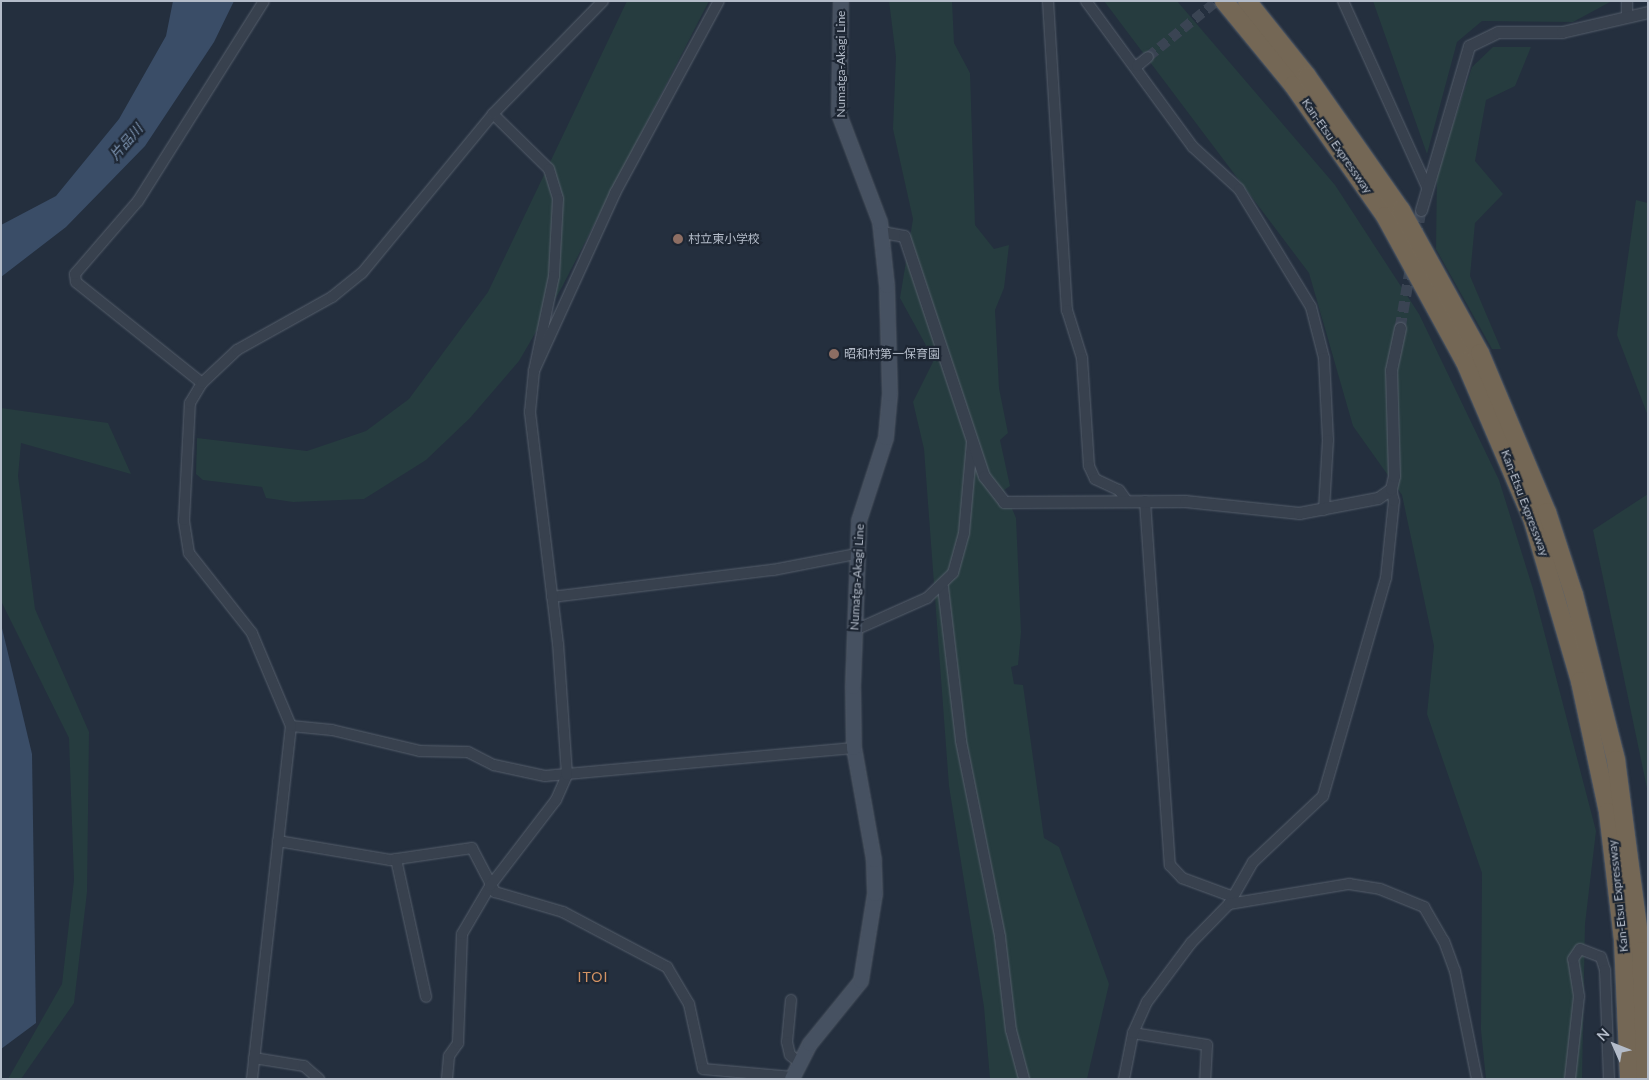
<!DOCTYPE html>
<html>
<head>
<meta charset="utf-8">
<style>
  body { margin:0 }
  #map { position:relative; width:1649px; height:1080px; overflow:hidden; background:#242f3e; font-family:Lato,"Noto Sans JP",sans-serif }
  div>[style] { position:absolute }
  .green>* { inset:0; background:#263c3f }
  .water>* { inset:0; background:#3a4d67 }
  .minor-tunnel>* { height:10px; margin-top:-5px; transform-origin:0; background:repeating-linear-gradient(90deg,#3a4453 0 10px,transparent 0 15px) }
  .tertiary-tunnel>* { height:11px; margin-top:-5.5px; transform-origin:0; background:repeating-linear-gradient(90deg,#3a4453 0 11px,transparent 0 16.5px) }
  .roads { filter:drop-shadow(0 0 1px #565f6c) drop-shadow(0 0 1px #565f6c) }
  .minor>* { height:10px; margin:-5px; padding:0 5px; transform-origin:5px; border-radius:5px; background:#38414e }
  .tertiary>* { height:11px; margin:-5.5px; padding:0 5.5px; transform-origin:5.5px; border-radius:5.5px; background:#38414e }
  .secondary>* { height:14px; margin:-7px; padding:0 7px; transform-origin:7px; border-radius:7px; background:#465161 }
  .motorway>* { height:18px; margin:-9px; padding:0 9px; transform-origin:9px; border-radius:9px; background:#746755 }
  .dots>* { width:14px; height:14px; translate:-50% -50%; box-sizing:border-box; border:2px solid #1d2633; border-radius:50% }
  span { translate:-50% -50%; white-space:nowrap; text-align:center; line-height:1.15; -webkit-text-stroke:4.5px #1d2633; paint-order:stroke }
  .street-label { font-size:12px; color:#b4bcc9 }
  .poi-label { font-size:12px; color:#b4bcc9 }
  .left { translate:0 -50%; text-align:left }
  .water-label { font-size:14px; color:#7c93b0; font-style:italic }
  .neighbourhood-label { font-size:14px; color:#d49364; letter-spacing:1px }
  .frame { position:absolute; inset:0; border:2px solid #b4bcc9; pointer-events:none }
  .north { position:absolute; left:1589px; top:1020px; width:50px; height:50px; -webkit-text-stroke:4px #1d2633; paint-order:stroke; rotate:314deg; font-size:14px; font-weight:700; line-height:20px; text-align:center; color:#b4bcc9 }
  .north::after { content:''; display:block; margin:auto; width:18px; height:22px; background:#b4bcc9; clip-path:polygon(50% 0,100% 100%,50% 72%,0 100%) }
</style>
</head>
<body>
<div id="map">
  <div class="green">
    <div style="clip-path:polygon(627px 1px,709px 1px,562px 287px,519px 361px,470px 418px,426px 460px,364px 499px,293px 502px,266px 498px,262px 487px,203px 480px,196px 474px,197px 438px,307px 451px,366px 431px,409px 399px,488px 292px)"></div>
    <div style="clip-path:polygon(889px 1px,952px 1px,954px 43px,970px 73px,975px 225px,994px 249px,1009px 245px,1004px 288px,995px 310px,999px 388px,1008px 433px,1000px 440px,1010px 486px,1004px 490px,1016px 518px,1021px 632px,1018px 665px,1011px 667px,1014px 684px,1023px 685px,1044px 838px,1059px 847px,1109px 984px,1087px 1079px,990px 1079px,984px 1007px,949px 786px,924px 449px,913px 402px,934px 360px,900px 298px,913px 219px,893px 129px,896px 57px)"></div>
    <div style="clip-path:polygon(1104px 1px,1177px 1px,1335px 185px,1419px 314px,1499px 480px,1533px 589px,1596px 831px,1585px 924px,1582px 1079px,1486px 1079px,1481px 1030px,1482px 873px,1427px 714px,1434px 646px,1402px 495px,1353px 426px,1309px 273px)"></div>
    <div style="clip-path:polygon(1373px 1px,1609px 1px,1610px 2px,1573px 22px,1482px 21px,1457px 42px,1427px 154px)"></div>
    <div style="clip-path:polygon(1493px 47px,1531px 47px,1515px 86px,1486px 100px,1475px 161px,1503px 194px,1475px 223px,1470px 276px,1501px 349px,1492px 349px,1436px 249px,1437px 172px,1472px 67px)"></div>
    <div style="clip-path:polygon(1636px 200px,1648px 203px,1648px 416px,1617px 335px)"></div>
    <div style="clip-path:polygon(1px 408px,108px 423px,131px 474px,21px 443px,18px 476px,35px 609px,89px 732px,87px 892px,74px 1003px,21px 1079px,8px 1079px,62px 984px,74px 880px,69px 738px,1px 601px)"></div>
    <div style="clip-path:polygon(1648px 494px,1648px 793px,1593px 530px)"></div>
  </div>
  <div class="water">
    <div style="clip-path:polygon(173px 1px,234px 1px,214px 42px,145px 146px,66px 227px,1px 277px,1px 225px,56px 196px,119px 119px,166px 36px)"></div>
    <div style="clip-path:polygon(1px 624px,32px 754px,36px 1023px,1px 1049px)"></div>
  </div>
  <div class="minor-tunnel">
    <div style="left:1148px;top:57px;width:89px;rotate:-39.1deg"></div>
  </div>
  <div class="tertiary-tunnel">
    <div style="left:1416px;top:238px;width:28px;rotate:-80deg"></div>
    <div style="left:1400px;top:328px;width:65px;rotate:-80.2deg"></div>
  </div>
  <div class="roads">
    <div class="minor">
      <div style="left:1048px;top:1px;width:310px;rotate:86.5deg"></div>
      <div style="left:1067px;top:310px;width:50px;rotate:72.6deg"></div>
      <div style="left:1082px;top:358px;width:108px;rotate:86.3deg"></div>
      <div style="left:1089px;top:466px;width:14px;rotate:65deg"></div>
      <div style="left:1095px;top:479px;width:26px;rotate:25deg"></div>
      <div style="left:1119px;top:490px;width:14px;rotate:54deg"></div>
      <div style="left:1086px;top:1px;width:181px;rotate:53.8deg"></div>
      <div style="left:1193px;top:147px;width:62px;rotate:42.4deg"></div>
      <div style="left:1239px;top:189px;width:138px;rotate:58.6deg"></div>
      <div style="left:1311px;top:307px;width:53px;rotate:75.7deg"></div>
      <div style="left:1324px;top:358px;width:82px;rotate:87.2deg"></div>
      <div style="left:1328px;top:440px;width:70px;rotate:93.3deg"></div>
      <div style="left:1343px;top:1px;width:204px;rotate:65.7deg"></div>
      <div style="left:1627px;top:14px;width:13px;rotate:-90deg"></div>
      <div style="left:1137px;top:66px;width:14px;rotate:-39deg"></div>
      <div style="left:493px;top:114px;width:78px;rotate:44.5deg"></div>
      <div style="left:549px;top:169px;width:31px;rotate:73deg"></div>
      <div style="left:558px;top:199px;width:77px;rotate:93deg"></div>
      <div style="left:554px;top:276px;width:97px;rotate:101.9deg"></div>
      <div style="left:202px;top:383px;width:161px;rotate:-141.3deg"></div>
      <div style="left:76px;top:282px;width:8px;rotate:-97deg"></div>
      <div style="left:75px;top:274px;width:96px;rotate:-49.2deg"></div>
      <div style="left:138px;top:201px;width:236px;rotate:-57.8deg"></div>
      <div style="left:1145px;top:501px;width:365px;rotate:86.1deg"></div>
      <div style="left:1170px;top:865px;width:18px;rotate:47deg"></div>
      <div style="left:1182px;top:878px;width:52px;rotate:20.2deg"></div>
      <div style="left:943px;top:587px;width:155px;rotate:83.3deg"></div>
      <div style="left:961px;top:741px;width:200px;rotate:78.7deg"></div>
      <div style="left:1000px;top:937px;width:94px;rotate:83.3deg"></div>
      <div style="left:1011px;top:1030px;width:51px;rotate:75.1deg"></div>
      <div style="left:552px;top:597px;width:223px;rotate:-7deg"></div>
      <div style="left:773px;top:570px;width:85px;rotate:-10.9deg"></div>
      <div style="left:855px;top:630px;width:79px;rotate:-24deg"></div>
      <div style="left:927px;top:598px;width:36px;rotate:-44deg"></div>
      <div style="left:953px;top:573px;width:41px;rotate:-74.6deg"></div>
      <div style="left:964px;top:533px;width:91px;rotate:-85deg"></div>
      <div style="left:291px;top:726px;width:41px;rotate:5.6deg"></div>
      <div style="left:332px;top:730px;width:90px;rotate:13.4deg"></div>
      <div style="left:420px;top:751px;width:48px;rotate:1.2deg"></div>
      <div style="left:468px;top:752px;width:29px;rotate:27deg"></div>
      <div style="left:494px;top:765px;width:52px;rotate:12.2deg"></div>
      <div style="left:545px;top:776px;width:310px;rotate:-5.2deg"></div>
      <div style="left:278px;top:841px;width:114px;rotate:9.6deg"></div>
      <div style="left:390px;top:860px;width:83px;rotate:-8.3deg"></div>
      <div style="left:472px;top:848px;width:50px;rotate:62.4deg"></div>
      <div style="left:495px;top:892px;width:71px;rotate:16.4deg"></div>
      <div style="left:563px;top:912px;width:118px;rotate:27.9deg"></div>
      <div style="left:667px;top:967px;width:43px;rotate:59.3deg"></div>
      <div style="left:689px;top:1004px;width:66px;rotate:77.8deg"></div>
      <div style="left:703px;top:1069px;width:90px;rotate:5.1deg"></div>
      <div style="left:396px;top:859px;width:141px;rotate:77.7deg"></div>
      <div style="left:1229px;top:904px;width:48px;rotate:-60.3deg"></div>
      <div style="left:1253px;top:862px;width:96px;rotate:-43.3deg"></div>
      <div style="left:1323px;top:796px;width:227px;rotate:-73.9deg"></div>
      <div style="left:1386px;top:578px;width:77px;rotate:-84.1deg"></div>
      <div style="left:1394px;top:501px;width:12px;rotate:-104deg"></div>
      <div style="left:791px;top:1000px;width:42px;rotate:95.4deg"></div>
      <div style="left:787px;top:1042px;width:13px;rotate:77deg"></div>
      <div style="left:790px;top:1055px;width:11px;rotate:38deg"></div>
      <div style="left:1133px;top:1033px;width:75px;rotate:9.2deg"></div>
      <div style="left:1207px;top:1045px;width:34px;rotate:93deg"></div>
      <div style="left:254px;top:1058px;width:51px;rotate:9.1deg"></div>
      <div style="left:304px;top:1066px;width:20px;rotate:41deg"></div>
      <div style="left:252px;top:1079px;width:355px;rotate:-83.7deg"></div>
      <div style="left:291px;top:726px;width:101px;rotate:-112.8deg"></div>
      <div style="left:252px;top:633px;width:102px;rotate:-128.2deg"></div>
      <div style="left:189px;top:553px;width:33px;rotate:-99deg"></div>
      <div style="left:184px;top:520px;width:117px;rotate:-87.1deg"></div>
      <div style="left:190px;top:403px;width:23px;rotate:-59deg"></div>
      <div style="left:202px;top:383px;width:48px;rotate:-43.3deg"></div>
      <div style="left:237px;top:350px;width:109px;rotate:-29.2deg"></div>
      <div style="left:332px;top:297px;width:38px;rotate:-39deg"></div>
      <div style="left:362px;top:273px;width:206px;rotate:-50.5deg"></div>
      <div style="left:493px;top:114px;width:158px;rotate:-45.8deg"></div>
      <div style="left:447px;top:1079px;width:23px;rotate:-85deg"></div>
      <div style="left:449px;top:1056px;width:16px;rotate:-55deg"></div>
      <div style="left:458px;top:1043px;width:109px;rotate:-87.9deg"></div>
      <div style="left:462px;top:934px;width:56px;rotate:-59.7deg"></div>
      <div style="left:490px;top:886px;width:108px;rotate:-52.5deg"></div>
      <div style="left:556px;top:800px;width:27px;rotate:-66deg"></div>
      <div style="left:567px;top:775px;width:131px;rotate:-93.9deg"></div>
      <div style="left:558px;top:644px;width:234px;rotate:-96.9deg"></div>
      <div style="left:530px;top:412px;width:41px;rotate:-84.4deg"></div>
      <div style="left:534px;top:371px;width:196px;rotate:-65.5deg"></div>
      <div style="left:615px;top:193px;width:218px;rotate:-61.6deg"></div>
      <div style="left:1124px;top:1079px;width:47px;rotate:-78.9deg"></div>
      <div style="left:1133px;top:1033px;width:34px;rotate:-66deg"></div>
      <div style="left:1147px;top:1002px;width:74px;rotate:-53.3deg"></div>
      <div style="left:1191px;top:943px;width:54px;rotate:-45.7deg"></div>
      <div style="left:1229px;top:904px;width:122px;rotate:-9.5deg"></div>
      <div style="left:1349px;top:884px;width:31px;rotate:9deg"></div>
      <div style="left:1380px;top:889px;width:48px;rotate:22.2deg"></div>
      <div style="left:1424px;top:907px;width:39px;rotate:60deg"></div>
      <div style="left:1444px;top:941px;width:32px;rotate:70deg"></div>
      <div style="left:1455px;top:971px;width:110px;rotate:78.5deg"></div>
      <div style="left:1570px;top:1079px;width:83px;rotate:-83.8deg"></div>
      <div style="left:1579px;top:996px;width:37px;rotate:-99deg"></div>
      <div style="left:1573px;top:959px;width:12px;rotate:-55deg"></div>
      <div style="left:1580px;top:949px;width:22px;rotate:21deg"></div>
      <div style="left:1601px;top:957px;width:14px;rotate:73deg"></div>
      <div style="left:1605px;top:970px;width:109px;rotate:87.9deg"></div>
    </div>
    <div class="tertiary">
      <div style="left:1421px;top:210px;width:171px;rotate:-73.7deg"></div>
      <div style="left:1469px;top:46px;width:32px;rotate:-26deg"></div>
      <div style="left:1498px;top:32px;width:64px"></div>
      <div style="left:1562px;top:32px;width:88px;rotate:-13.1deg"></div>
      <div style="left:882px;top:232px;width:22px;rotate:10deg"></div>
      <div style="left:904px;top:236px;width:253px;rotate:71.6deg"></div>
      <div style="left:984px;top:476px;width:33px;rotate:52deg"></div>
      <div style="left:1004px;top:502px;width:181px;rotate:-0.3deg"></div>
      <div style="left:1185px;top:501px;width:115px;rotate:6deg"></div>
      <div style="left:1299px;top:513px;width:80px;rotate:-10.8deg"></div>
      <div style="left:1378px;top:498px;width:16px;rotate:-35deg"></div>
      <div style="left:1391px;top:489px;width:13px;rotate:-77deg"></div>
      <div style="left:1394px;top:476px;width:106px;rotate:-91.6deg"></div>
      <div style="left:1391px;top:370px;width:43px;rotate:-77.9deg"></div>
    </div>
    <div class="secondary">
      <div style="left:792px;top:1079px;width:39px;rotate:-63deg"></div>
      <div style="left:810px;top:1044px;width:81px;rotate:-51deg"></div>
      <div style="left:861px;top:981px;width:88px;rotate:-80.9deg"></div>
      <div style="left:875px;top:894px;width:34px;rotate:-92deg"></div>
      <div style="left:874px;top:860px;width:114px;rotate:-100.1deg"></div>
      <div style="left:854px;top:748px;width:61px;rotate:-90.9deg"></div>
      <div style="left:853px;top:687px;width:166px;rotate:-87.9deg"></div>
      <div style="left:859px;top:521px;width:87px;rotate:-72deg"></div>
      <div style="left:886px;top:438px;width:44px;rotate:-84.8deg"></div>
      <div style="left:890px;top:394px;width:108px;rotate:-91.6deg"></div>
      <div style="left:887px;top:286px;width:64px;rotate:-96.2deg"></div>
      <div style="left:880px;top:222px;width:116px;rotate:-110.8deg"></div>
      <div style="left:839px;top:114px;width:113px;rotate:-89deg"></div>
    </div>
    <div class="motorway">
      <div style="left:1224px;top:1px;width:109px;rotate:50.6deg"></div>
      <div style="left:1293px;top:85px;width:160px;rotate:54.9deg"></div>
      <div style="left:1385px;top:216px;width:166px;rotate:61.3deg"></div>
      <div style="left:1465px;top:362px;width:173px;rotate:66.8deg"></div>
      <div style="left:1533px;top:521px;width:167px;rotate:73.6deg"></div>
      <div style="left:1580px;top:681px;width:134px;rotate:77.9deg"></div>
      <div style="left:1608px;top:812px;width:129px;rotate:83.3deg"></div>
      <div style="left:1623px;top:940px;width:139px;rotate:87.5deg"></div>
      <div style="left:1247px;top:1px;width:96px;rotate:51.3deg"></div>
      <div style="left:1307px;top:76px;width:164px;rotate:55deg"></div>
      <div style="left:1401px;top:210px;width:163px;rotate:61.1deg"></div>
      <div style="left:1480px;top:353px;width:173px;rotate:67.2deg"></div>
      <div style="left:1547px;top:512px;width:87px;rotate:72deg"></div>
      <div style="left:1574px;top:595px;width:170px;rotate:75.7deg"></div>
      <div style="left:1616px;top:760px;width:193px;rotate:82.5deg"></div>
      <div style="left:1641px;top:951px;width:128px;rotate:87.8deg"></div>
    </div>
  </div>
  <div class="dots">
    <div style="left:678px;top:239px;background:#8d6e63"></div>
    <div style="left:834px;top:354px;background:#8d6e63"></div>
  </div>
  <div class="street-label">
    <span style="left:841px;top:64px;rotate:-90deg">Numatga-Akagi Line</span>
    <span style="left:1337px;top:146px;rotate:55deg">Kan-Etsu Expressway</span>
    <span style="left:1525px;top:503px;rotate:69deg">Kan-Etsu Expressway</span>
    <span style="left:857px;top:577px;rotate:-87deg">Numatga-Akagi Line</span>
    <span style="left:1618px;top:896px;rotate:-96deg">Kan-Etsu Expressway</span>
  </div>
  <div class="poi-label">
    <span class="left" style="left:688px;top:239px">村立東小学校</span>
    <span class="left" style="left:844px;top:354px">昭和村第一保育園</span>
  </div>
  <div class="water-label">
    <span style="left:126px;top:142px;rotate:-49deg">片品川</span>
  </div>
  <div class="neighbourhood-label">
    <span style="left:593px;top:977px">ITOI</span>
  </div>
  <div class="frame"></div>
  <div class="north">N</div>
</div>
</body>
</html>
